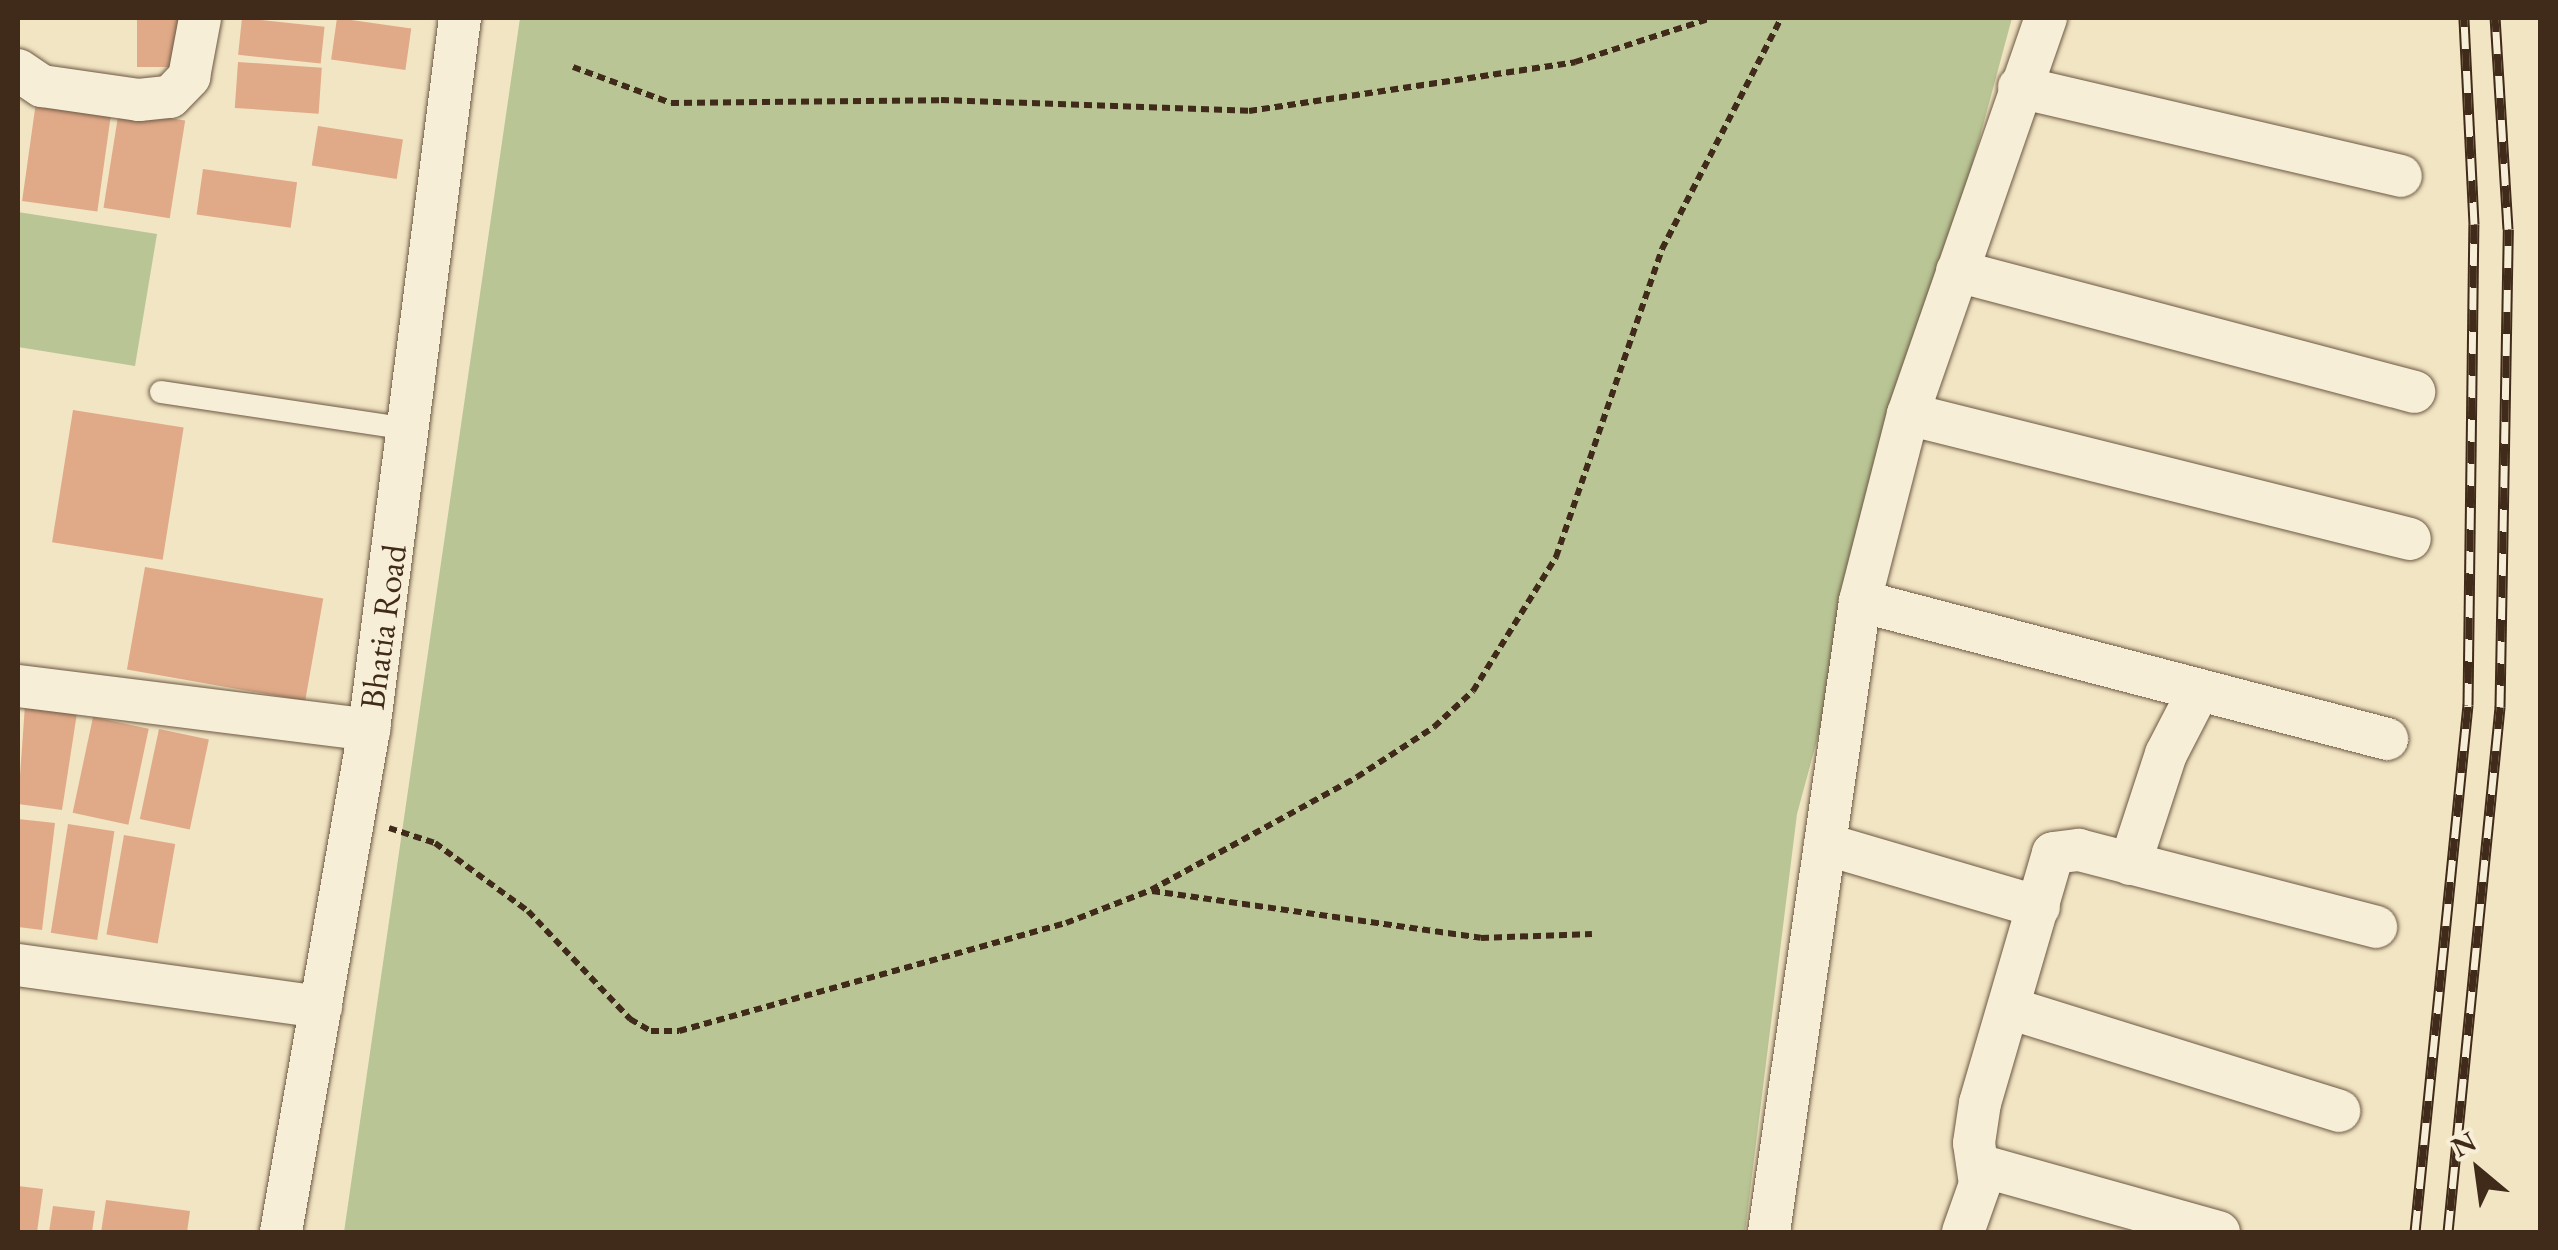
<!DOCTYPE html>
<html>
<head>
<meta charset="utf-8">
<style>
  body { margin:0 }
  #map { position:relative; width:2558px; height:1250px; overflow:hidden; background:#f2e5c3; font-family:"EB Garamond",serif }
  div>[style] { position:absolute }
  .green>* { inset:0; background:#b9c595 }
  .building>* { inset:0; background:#e0aa89; transform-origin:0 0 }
  .path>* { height:6px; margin-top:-3px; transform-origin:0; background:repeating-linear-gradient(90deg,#402a19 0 8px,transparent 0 13px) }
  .roads { filter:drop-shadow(0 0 2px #6c5944) drop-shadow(0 0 2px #6c5944) }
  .lane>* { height:22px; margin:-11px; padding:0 11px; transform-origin:11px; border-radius:11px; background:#f7eed8 }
  .street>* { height:42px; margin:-21px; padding:0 21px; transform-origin:21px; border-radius:21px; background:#f7eed8 }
  .rail>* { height:11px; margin-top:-5.5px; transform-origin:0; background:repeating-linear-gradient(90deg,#f7eed8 0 22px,#402a19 0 44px); box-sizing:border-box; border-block:2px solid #402a19 }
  span { translate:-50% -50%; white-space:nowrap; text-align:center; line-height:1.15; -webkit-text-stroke:10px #f7eed8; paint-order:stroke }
  .street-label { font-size:35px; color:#402a19 }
  .frame { position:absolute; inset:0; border:20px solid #402a19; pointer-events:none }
  .north { position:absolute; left:2428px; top:1120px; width:100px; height:100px; -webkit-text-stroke:8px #f7eed8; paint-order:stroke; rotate:331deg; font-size:28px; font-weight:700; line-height:40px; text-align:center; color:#402a19 }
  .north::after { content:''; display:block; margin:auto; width:35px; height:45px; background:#402a19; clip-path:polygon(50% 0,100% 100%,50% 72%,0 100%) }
</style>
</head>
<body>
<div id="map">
  <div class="green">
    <div style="clip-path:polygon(520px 18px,2012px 18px,1797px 814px,1745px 1232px,344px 1232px)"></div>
    <div style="clip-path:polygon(18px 212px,157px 234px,135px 366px,18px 347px)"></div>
  </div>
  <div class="building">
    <div style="left:137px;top:18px;width:44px;height:49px"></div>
    <div style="left:242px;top:18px;width:83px;height:37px;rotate:6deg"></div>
    <div style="left:337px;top:18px;width:75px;height:42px;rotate:8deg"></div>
    <div style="left:238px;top:62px;width:84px;height:46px;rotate:4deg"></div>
    <div style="left:36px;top:102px;width:76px;height:100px;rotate:8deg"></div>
    <div style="left:119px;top:110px;width:67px;height:99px;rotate:9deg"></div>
    <div style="left:318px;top:126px;width:86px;height:40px;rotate:9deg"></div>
    <div style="left:203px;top:169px;width:95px;height:46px;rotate:8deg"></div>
    <div style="left:73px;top:410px;width:112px;height:134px;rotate:9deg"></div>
    <div style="left:145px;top:567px;width:181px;height:104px;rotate:10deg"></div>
    <div style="clip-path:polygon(25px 705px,77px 713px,62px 810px,18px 804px)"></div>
    <div style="left:93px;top:717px;width:57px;height:98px;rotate:12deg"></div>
    <div style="left:159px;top:729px;width:51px;height:92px;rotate:12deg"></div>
    <div style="clip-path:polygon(18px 819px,55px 823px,42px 930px,18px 927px)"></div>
    <div style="left:68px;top:824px;width:47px;height:110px;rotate:9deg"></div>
    <div style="left:124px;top:835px;width:52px;height:101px;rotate:10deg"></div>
    <div style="clip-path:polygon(18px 1186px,43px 1189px,37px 1232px,18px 1232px)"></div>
    <div style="clip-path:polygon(106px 1200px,190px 1211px,187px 1232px,101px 1232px)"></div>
    <div style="clip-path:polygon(53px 1206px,95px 1211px,92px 1232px,49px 1232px)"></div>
  </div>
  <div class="path">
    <div style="left:573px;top:67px;width:104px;rotate:20.2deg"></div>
    <div style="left:671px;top:103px;width:270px;rotate:-0.6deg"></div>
    <div style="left:941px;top:100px;width:308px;rotate:2deg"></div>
    <div style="left:1249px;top:111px;width:330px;rotate:-8.5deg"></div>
    <div style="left:1575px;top:62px;width:143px;rotate:-17.9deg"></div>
    <div style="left:389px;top:828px;width:48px;rotate:18.1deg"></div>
    <div style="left:435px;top:843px;width:115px;rotate:36.2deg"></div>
    <div style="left:528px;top:911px;width:149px;rotate:46.6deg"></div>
    <div style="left:630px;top:1019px;width:24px;rotate:30deg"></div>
    <div style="left:651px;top:1031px;width:28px"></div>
    <div style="left:679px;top:1031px;width:402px;rotate:-15.6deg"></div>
    <div style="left:1066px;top:923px;width:91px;rotate:-21.2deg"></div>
    <div style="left:1151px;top:890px;width:235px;rotate:-28.7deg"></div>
    <div style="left:1357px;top:777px;width:92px;rotate:-33deg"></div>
    <div style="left:1434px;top:727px;width:53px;rotate:-42.7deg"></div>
    <div style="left:1473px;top:691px;width:158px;rotate:-58.2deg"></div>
    <div style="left:1556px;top:557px;width:326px;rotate:-71deg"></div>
    <div style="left:1662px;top:249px;width:260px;rotate:-62.7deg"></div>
    <div style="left:1152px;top:891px;width:332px;rotate:8.1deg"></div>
    <div style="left:1481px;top:938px;width:111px;rotate:-2.1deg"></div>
  </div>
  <div class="roads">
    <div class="lane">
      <div style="left:161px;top:392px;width:252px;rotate:8.5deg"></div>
    </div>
    <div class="street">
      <div style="left:18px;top:70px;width:29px;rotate:34deg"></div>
      <div style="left:42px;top:86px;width:98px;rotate:8.2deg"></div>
      <div style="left:139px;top:100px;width:31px;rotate:-6deg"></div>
      <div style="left:170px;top:97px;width:28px;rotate:-46deg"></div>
      <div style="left:189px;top:77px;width:60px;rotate:-79.4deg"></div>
      <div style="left:2019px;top:87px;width:392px;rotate:13.1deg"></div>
      <div style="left:1957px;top:271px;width:473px;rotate:14.8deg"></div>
      <div style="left:1908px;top:414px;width:517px;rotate:13.98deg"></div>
      <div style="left:1860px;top:601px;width:545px;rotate:14.67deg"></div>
      <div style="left:18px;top:686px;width:354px;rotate:7.1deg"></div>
      <div style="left:1825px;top:844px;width:223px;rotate:16.4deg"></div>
      <div style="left:2130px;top:864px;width:116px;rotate:-71.9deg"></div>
      <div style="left:2166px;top:754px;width:72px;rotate:-62.7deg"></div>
      <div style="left:18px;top:965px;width:306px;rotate:7.9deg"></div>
      <div style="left:2009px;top:1008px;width:346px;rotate:17.3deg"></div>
      <div style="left:1982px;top:1166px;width:246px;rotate:15.6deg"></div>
      <div style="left:281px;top:1232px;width:510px;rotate:-80.06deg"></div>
      <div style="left:369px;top:730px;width:718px;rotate:-82.72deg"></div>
      <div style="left:1769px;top:1232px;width:638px;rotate:-81.79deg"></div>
      <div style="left:1860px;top:601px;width:193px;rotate:-75.6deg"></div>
      <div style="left:1908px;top:414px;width:419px;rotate:-70.8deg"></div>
      <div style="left:1963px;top:1232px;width:51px;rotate:-70.5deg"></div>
      <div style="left:1980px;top:1184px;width:41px;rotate:-98.3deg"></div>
      <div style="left:1974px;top:1143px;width:40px;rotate:-81.5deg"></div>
      <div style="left:1980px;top:1103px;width:260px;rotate:-73.7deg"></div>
      <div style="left:2053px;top:853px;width:26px;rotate:-7deg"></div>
      <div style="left:2079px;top:850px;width:307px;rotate:14.5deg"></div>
    </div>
  </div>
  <div class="rail">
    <div style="left:2415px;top:1232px;width:530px;rotate:-84.26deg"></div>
    <div style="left:2468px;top:705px;width:481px;rotate:-89.3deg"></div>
    <div style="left:2474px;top:224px;width:206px;rotate:-92.8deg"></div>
    <div style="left:2448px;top:1232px;width:528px;rotate:-84.34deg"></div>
    <div style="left:2500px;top:707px;width:478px;rotate:-89deg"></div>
    <div style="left:2508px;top:229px;width:211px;rotate:-93.5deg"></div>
  </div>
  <div class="street-label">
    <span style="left:383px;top:627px;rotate:-82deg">Bhatia Road</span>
  </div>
  <div class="frame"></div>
  <div class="north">N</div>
</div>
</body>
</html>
